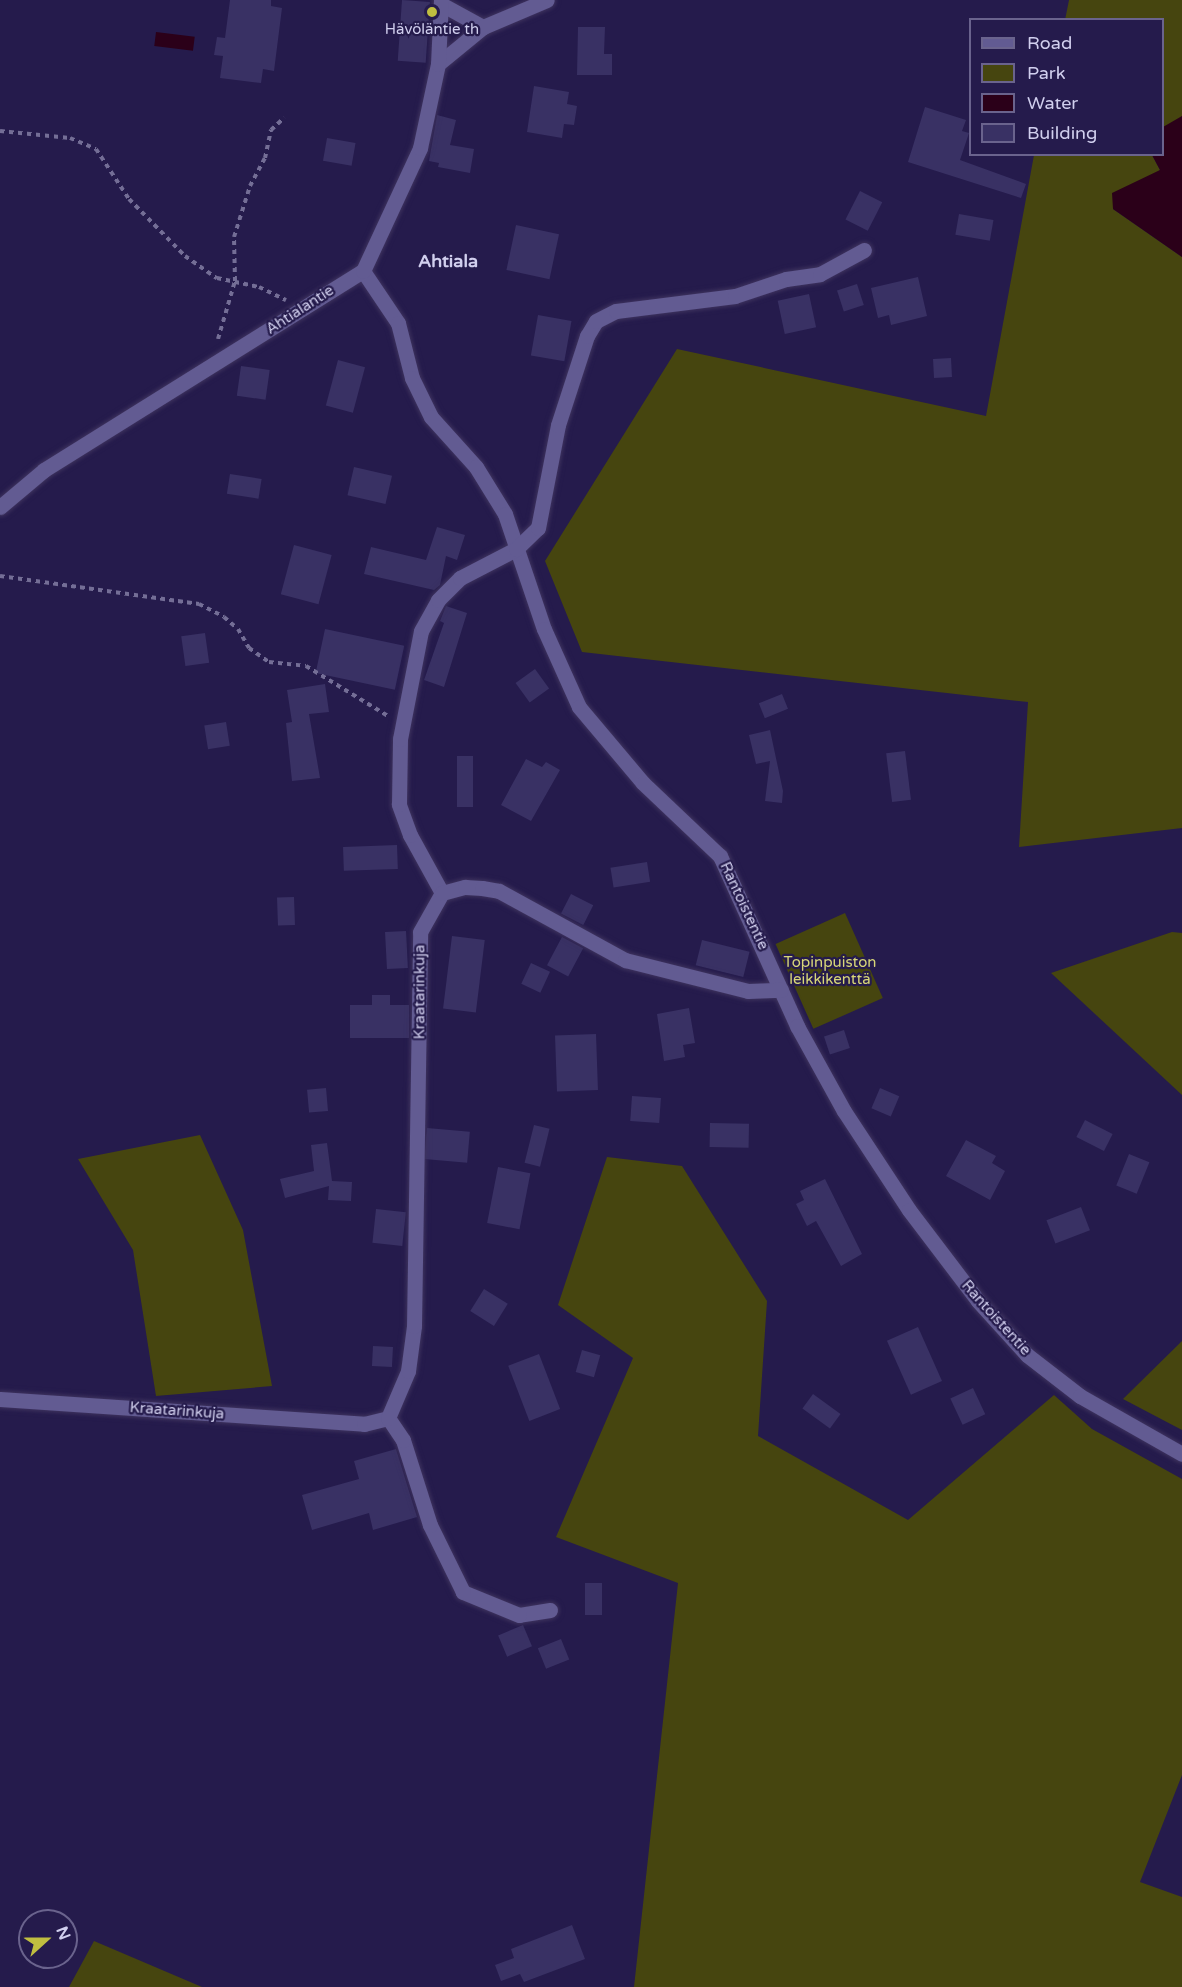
<!DOCTYPE html>
<html>
<head>
<meta charset="utf-8">
<style>
  body { margin:0 }
  #map { position:relative; width:1182px; height:1987px; overflow:hidden; background:#251b4c; font-family:"Varela Round",sans-serif }
  div>[style] { position:absolute }
  .green>* { inset:0; background:#46450f; transform-origin:0 0 }
  .water>* { inset:0; background:#2b0019; transform-origin:0 0 }
  .building>* { inset:0; background:#393164; transform-origin:0 0 }
  .path>* { height:4px; margin-top:-2px; transform-origin:0; background:repeating-linear-gradient(90deg,#746e96 0 4.5px,transparent 0 9px) }
  .roads { filter:drop-shadow(0 0 2px #3e335e) drop-shadow(0 0 2px #3e335e) }
  .minor>* { height:15px; margin:-7.5px; padding:0 7.5px; transform-origin:7.5px; border-radius:7.5px; background:#625b92 }
  .dots>* { width:16px; height:16px; translate:-50% -50%; box-sizing:border-box; border:3px solid #251b4c; border-radius:50% }
  span { translate:-50% -50%; white-space:nowrap; text-align:center; line-height:1.15; -webkit-text-stroke:4.5px #251b4c; paint-order:stroke }
  .poi-label { font-size:15px; color:#d1cfee }
  .street-label { font-size:15px; color:#d1cfee }
  .park-label { font-size:15px; color:#d8d778 }
  .quarter-label { font-size:18px; color:#d1cfee; font-weight:700 }
  .legend { position:absolute; left:969px; top:18px; width:195px; height:138px; box-sizing:border-box; background:#251b4c; border:2px solid #6a638d; margin:0; padding:8px 10px; list-style:none; font-size:18px; color:#d1cfee }
  .legend li { display:flex; align-items:center; gap:12px; height:30px }
  .legend b { width:30px; border:2px solid #6a638d }
  .north { position:absolute; left:18px; top:1909px; width:60px; height:60px; box-sizing:border-box; background:#251b4c; border:2px solid #6a638d; border-radius:50%; rotate:69deg; font-size:16px; font-weight:700; line-height:24px; text-align:center; color:#d1cfee }
  .north::after { content:''; display:block; margin:auto; width:21px; height:27px; background:#c0be40; clip-path:polygon(50% 0,100% 100%,50% 72%,0 100%) }
</style>
</head>
<body>
<div id="map">
  <div class="green">
    <div style="clip-path:polygon(1069px 0,1182px 0,1182px 116px,1178px 121px,1163px 127px,1162px 20px,1065px 20px)"></div>
    <div style="clip-path:polygon(1034px 155px,1152px 155px,1160px 170px,1113px 209px,1182px 257px,1182px 828px,1019px 847px,1028px 702px,582px 652px,545px 561px,677px 349px,986px 416px)"></div>
    <div style="left:845px;top:913px;width:93px;height:76px;rotate:66deg"></div>
    <div style="clip-path:polygon(1172px 932px,1182px 933px,1182px 1095px,1051px 973px)"></div>
    <div style="clip-path:polygon(200px 1135px,243px 1230px,272px 1386px,156px 1396px,133px 1250px,78px 1159px)"></div>
    <div style="clip-path:polygon(607px 1157px,682px 1166px,767px 1301px,758px 1436px,908px 1520px,1054px 1395px,1092px 1429px,1182px 1479px,1182px 1775px,1140px 1882px,1182px 1897px,1182px 1987px,634px 1987px,678px 1583px,556px 1537px,633px 1358px,558px 1305px)"></div>
    <div style="clip-path:polygon(1182px 1341px,1182px 1430px,1123px 1399px)"></div>
    <div style="clip-path:polygon(94px 1941px,202px 1987px,69px 1987px)"></div>
  </div>
  <div class="water">
    <div style="left:156px;top:32px;width:39px;height:14px;rotate:7deg"></div>
    <div style="clip-path:polygon(1182px 116px,1182px 257px,1113px 209px,1112px 193px,1160px 170px,1152px 155px,1162px 154px,1163px 127px)"></div>
  </div>
  <div class="building">
    <div style="clip-path:polygon(230px 0,271px 0,271px 6px,282px 8px,274px 71px,263px 69px,261px 83px,220px 78px,223px 56px,214px 55px,217px 37px,225px 38px)"></div>
    <div style="left:402px;top:0;width:28px;height:61px;rotate:4deg"></div>
    <div style="clip-path:polygon(578px 27px,605px 27px,604px 54px,612px 54px,612px 75px,577px 75px)"></div>
    <div style="clip-path:polygon(534px 86px,569px 92px,567px 104px,577px 106px,574px 125px,564px 124px,562px 138px,527px 132px)"></div>
    <div style="clip-path:polygon(925px 107px,966px 120px,962px 131px,969px 133px,960px 160px,1026px 184px,1021px 198px,908px 162px)"></div>
    <div style="clip-path:polygon(437px 115px,456px 120px,450px 145px,474px 149px,470px 173px,438px 167px,439px 163px,429px 161px)"></div>
    <div style="left:327px;top:138px;width:29px;height:23px;rotate:10deg"></div>
    <div style="left:860px;top:191px;width:25px;height:32px;rotate:27deg"></div>
    <div style="left:959px;top:214px;width:35px;height:21px;rotate:10deg"></div>
    <div style="left:516px;top:225px;width:44px;height:46px;rotate:12deg"></div>
    <div style="clip-path:polygon(918px 277px,927px 316px,891px 325px,889px 315px,878px 318px,871px 288px)"></div>
    <div style="left:857px;top:284px;width:22px;height:21px;rotate:72deg"></div>
    <div style="left:809px;top:294px;width:34px;height:32px;rotate:78deg"></div>
    <div style="left:538px;top:315px;width:34px;height:41px;rotate:10deg"></div>
    <div style="left:951px;top:358px;width:19px;height:18px;rotate:87deg"></div>
    <div style="left:338px;top:360px;width:28px;height:47px;rotate:15deg"></div>
    <div style="left:241px;top:366px;width:29px;height:30px;rotate:8deg"></div>
    <div style="left:354px;top:467px;width:39px;height:29px;rotate:13deg"></div>
    <div style="left:230px;top:474px;width:32px;height:20px;rotate:9deg"></div>
    <div style="clip-path:polygon(437px 527px,465px 535px,457px 560px,446px 556px,440px 585px,434px 590px,364px 574px,371px 547px,426px 560px)"></div>
    <div style="left:294px;top:545px;width:39px;height:51px;rotate:15deg"></div>
    <div style="clip-path:polygon(446px 606px,467px 613px,444px 687px,424px 680px,444px 623px,440px 621px)"></div>
    <div style="left:325px;top:629px;width:81px;height:45px;rotate:12deg"></div>
    <div style="left:205px;top:633px;width:30px;height:24px;rotate:82deg"></div>
    <div style="left:535px;top:669px;width:24px;height:24px;rotate:54deg"></div>
    <div style="clip-path:polygon(325px 684px,329px 712px,309px 714px,320px 778px,292px 781px,286px 723px,292px 722px,287px 690px)"></div>
    <div style="left:782px;top:694px;width:16px;height:25px;rotate:68deg"></div>
    <div style="left:226px;top:722px;width:24px;height:22px;rotate:81deg"></div>
    <div style="clip-path:polygon(770px 730px,783px 791px,782px 803px,765px 801px,770px 761px,756px 764px,749px 735px)"></div>
    <div style="left:905px;top:751px;width:49px;height:19px;rotate:83deg"></div>
    <div style="left:457px;top:756px;width:16px;height:51px"></div>
    <div style="clip-path:polygon(526px 759px,542px 767px,546px 762px,560px 770px,531px 821px,501px 805px)"></div>
    <div style="left:397px;top:845px;width:24px;height:54px;rotate:88deg"></div>
    <div style="left:647px;top:862px;width:20px;height:37px;rotate:81deg"></div>
    <div style="left:571px;top:894px;width:25px;height:22px;rotate:27deg"></div>
    <div style="left:294px;top:897px;width:28px;height:17px;rotate:88deg"></div>
    <div style="left:406px;top:931px;width:37px;height:21px;rotate:87deg"></div>
    <div style="left:452px;top:936px;width:33px;height:73px;rotate:7deg"></div>
    <div style="left:562px;top:937px;width:24px;height:32px;rotate:28deg"></div>
    <div style="left:702px;top:940px;width:49px;height:26px;rotate:14deg"></div>
    <div style="left:531px;top:963px;width:21px;height:23px;rotate:25deg"></div>
    <div style="clip-path:polygon(372px 995px,390px 995px,390px 1005px,409px 1005px,409px 1038px,350px 1038px,350px 1005px,372px 1005px)"></div>
    <div style="clip-path:polygon(689px 1008px,695px 1043px,683px 1045px,685px 1057px,664px 1061px,657px 1014px)"></div>
    <div style="left:844px;top:1030px;width:19px;height:21px;rotate:72deg"></div>
    <div style="left:596px;top:1034px;width:56px;height:41px;rotate:88deg"></div>
    <div style="left:326px;top:1088px;width:23px;height:19px;rotate:85deg"></div>
    <div style="left:880px;top:1088px;width:21px;height:22px;rotate:23deg"></div>
    <div style="left:632px;top:1096px;width:29px;height:25px;rotate:4deg"></div>
    <div style="left:1085px;top:1120px;width:31px;height:19px;rotate:27deg"></div>
    <div style="left:710px;top:1123px;width:39px;height:24px;rotate:1deg"></div>
    <div style="left:534px;top:1125px;width:16px;height:39px;rotate:14deg"></div>
    <div style="left:427px;top:1128px;width:43px;height:31px;rotate:5deg"></div>
    <div style="clip-path:polygon(966px 1140px,996px 1156px,992px 1163px,1005px 1171px,990px 1200px,946px 1176px)"></div>
    <div style="clip-path:polygon(327px 1143px,332px 1181px,352px 1182px,351px 1201px,328px 1200px,329px 1186px,285px 1198px,280px 1179px,314px 1171px,311px 1145px)"></div>
    <div style="left:1129px;top:1154px;width:22px;height:34px;rotate:22deg"></div>
    <div style="left:498px;top:1167px;width:33px;height:57px;rotate:11deg"></div>
    <div style="clip-path:polygon(825px 1179px,862px 1254px,841px 1266px,816px 1221px,807px 1226px,796px 1204px,804px 1200px,800px 1191px)"></div>
    <div style="left:1081px;top:1207px;width:25px;height:37px;rotate:69deg"></div>
    <div style="left:376px;top:1209px;width:30px;height:34px;rotate:6deg"></div>
    <div style="left:484px;top:1289px;width:28px;height:26px;rotate:32deg"></div>
    <div style="left:918px;top:1327px;width:59px;height:34px;rotate:66deg"></div>
    <div style="left:373px;top:1346px;width:20px;height:20px;rotate:3deg"></div>
    <div style="left:582px;top:1350px;width:19px;height:23px;rotate:16deg"></div>
    <div style="left:539px;top:1354px;width:59px;height:33px;rotate:69deg"></div>
    <div style="left:973px;top:1388px;width:29px;height:25px;rotate:65deg"></div>
    <div style="left:813px;top:1394px;width:34px;height:18px;rotate:36deg"></div>
    <div style="clip-path:polygon(396px 1449px,417px 1517px,373px 1530px,369px 1513px,312px 1530px,302px 1495px,359px 1479px,354px 1461px)"></div>
    <div style="left:585px;top:1583px;width:17px;height:32px"></div>
    <div style="left:523px;top:1625px;width:23px;height:27px;rotate:67deg"></div>
    <div style="left:561px;top:1639px;width:22px;height:25px;rotate:68deg"></div>
    <div style="clip-path:polygon(572px 1925px,585px 1959px,524px 1982px,520px 1974px,501px 1981px,495px 1965px,514px 1958px,511px 1949px)"></div>
  </div>
  <div class="path">
    <div style="left:0;top:131px;width:70px;rotate:5.7deg"></div>
    <div style="left:70px;top:138px;width:28px;rotate:23deg"></div>
    <div style="left:96px;top:149px;width:60px;rotate:56.6deg"></div>
    <div style="left:129px;top:199px;width:80px;rotate:45.5deg"></div>
    <div style="left:185px;top:256px;width:39px;rotate:35deg"></div>
    <div style="left:217px;top:278px;width:43px;rotate:12.1deg"></div>
    <div style="left:259px;top:287px;width:30px;rotate:26deg"></div>
    <div style="left:218px;top:339px;width:60px;rotate:-73.7deg"></div>
    <div style="left:235px;top:281px;width:44px;rotate:-91.3deg"></div>
    <div style="left:234px;top:237px;width:53px;rotate:-72.6deg"></div>
    <div style="left:250px;top:186px;width:32px;rotate:-62deg"></div>
    <div style="left:265px;top:158px;width:29px;rotate:-78deg"></div>
    <div style="left:271px;top:130px;width:18px;rotate:-43deg"></div>
    <div style="left:0;top:576px;width:201px;rotate:8deg"></div>
    <div style="left:199px;top:604px;width:28px;rotate:27deg"></div>
    <div style="left:224px;top:617px;width:18px;rotate:41deg"></div>
    <div style="left:238px;top:629px;width:22px;rotate:60deg"></div>
    <div style="left:249px;top:648px;width:24px;rotate:35deg"></div>
    <div style="left:269px;top:662px;width:37px;rotate:6deg"></div>
    <div style="left:306px;top:666px;width:96px;rotate:31.4deg"></div>
  </div>
  <div class="roads">
    <div class="minor">
      <div style="left:441px;top:4px;width:48px;rotate:28.7deg"></div>
      <div style="left:438px;top:64px;width:58px;rotate:-39.4deg"></div>
      <div style="left:483px;top:27px;width:69px;rotate:-22.9deg"></div>
      <div style="left:363px;top:271px;width:63px;rotate:56.1deg"></div>
      <div style="left:398px;top:323px;width:57px;rotate:75.7deg"></div>
      <div style="left:412px;top:378px;width:43px;rotate:64deg"></div>
      <div style="left:431px;top:417px;width:67px;rotate:48deg"></div>
      <div style="left:476px;top:467px;width:55px;rotate:58.3deg"></div>
      <div style="left:505px;top:514px;width:121px;rotate:71.3deg"></div>
      <div style="left:544px;top:629px;width:85px;rotate:65.8deg"></div>
      <div style="left:579px;top:707px;width:99px;rotate:49.9deg"></div>
      <div style="left:643px;top:783px;width:106px;rotate:43.5deg"></div>
      <div style="left:720px;top:856px;width:187px;rotate:65.6deg"></div>
      <div style="left:797px;top:1026px;width:97px;rotate:61.1deg"></div>
      <div style="left:844px;top:1111px;width:118px;rotate:56.7deg"></div>
      <div style="left:909px;top:1210px;width:114px;rotate:52.8deg"></div>
      <div style="left:978px;top:1301px;width:73px;rotate:47.8deg"></div>
      <div style="left:1027px;top:1355px;width:67px;rotate:37.7deg"></div>
      <div style="left:1080px;top:1396px;width:117px;rotate:29.6deg"></div>
      <div style="left:0;top:507px;width:57px;rotate:-40.1deg"></div>
      <div style="left:44px;top:470px;width:376px;rotate:-32deg"></div>
      <div style="left:363px;top:271px;width:136px;rotate:-65.1deg"></div>
      <div style="left:420px;top:148px;width:86px;rotate:-77.9deg"></div>
      <div style="left:438px;top:64px;width:64px;rotate:-87.3deg"></div>
      <div style="left:442px;top:893px;width:66px;rotate:-118.9deg"></div>
      <div style="left:410px;top:835px;width:33px;rotate:-110deg"></div>
      <div style="left:399px;top:804px;width:65px;rotate:-89.1deg"></div>
      <div style="left:400px;top:739px;width:110px;rotate:-79deg"></div>
      <div style="left:421px;top:631px;width:35px;rotate:-61deg"></div>
      <div style="left:438px;top:600px;width:31px;rotate:-45deg"></div>
      <div style="left:460px;top:578px;width:63px;rotate:-27.4deg"></div>
      <div style="left:516px;top:549px;width:30px;rotate:-44deg"></div>
      <div style="left:538px;top:528px;width:105px;rotate:-79deg"></div>
      <div style="left:558px;top:425px;width:94px;rotate:-72deg"></div>
      <div style="left:587px;top:336px;width:17px;rotate:-59deg"></div>
      <div style="left:596px;top:321px;width:22px;rotate:-27deg"></div>
      <div style="left:616px;top:311px;width:120px;rotate:-7.2deg"></div>
      <div style="left:735px;top:296px;width:54px;rotate:-18.4deg"></div>
      <div style="left:786px;top:279px;width:34px;rotate:-8deg"></div>
      <div style="left:820px;top:274px;width:50px;rotate:-28.6deg"></div>
      <div style="left:0;top:1399px;width:365px;rotate:3.9deg"></div>
      <div style="left:364px;top:1424px;width:25px;rotate:-14deg"></div>
      <div style="left:550px;top:1610px;width:31px;rotate:171deg"></div>
      <div style="left:519px;top:1615px;width:61px;rotate:-157.7deg"></div>
      <div style="left:463px;top:1592px;width:75px;rotate:-116.2deg"></div>
      <div style="left:430px;top:1525px;width:89px;rotate:-107.6deg"></div>
      <div style="left:403px;top:1440px;width:27px;rotate:-124deg"></div>
      <div style="left:388px;top:1418px;width:51px;rotate:-66.9deg"></div>
      <div style="left:408px;top:1371px;width:45px;rotate:-82.4deg"></div>
      <div style="left:414px;top:1326px;width:394px;rotate:-89.1deg"></div>
      <div style="left:420px;top:932px;width:45px;rotate:-60.6deg"></div>
      <div style="left:442px;top:893px;width:24px;rotate:-15deg"></div>
      <div style="left:465px;top:887px;width:17px;rotate:3deg"></div>
      <div style="left:482px;top:888px;width:17px;rotate:10deg"></div>
      <div style="left:499px;top:891px;width:144px;rotate:28.7deg"></div>
      <div style="left:625px;top:960px;width:127px;rotate:14.1deg"></div>
      <div style="left:748px;top:991px;width:33px;rotate:-2deg"></div>
    </div>
  </div>
  <div class="dots">
    <div style="left:432px;top:12px;background:#c0be40"></div>
  </div>
  <div class="poi-label">
    <span style="left:432px;top:30px">Hävöläntie th</span>
  </div>
  <div class="street-label">
    <span style="left:300px;top:310px;rotate:-33deg">Ahtialantie</span>
    <span style="left:744px;top:906px;rotate:65deg">Rantoistentie</span>
    <span style="left:420px;top:992px;rotate:-90deg">Kraatarinkuja</span>
    <span style="left:996px;top:1318px;rotate:48deg">Rantoistentie</span>
    <span style="left:177px;top:1411px;rotate:4deg">Kraatarinkuja</span>
  </div>
  <div class="park-label">
    <span style="left:830px;top:971px">Topinpuiston<br>leikkikenttä</span>
  </div>
  <div class="quarter-label">
    <span style="left:448px;top:261px">Ahtiala</span>
  </div>
  <ul class="legend">
  <li><b style="height:8px;background:#625b92"></b>Road</li>
  <li><b style="height:16px;background:#46450f"></b>Park</li>
  <li><b style="height:16px;background:#2b0019"></b>Water</li>
  <li><b style="height:16px;background:#393164"></b>Building</li>
  </ul>
  <div class="north">N</div>
</div>
</body>
</html>
